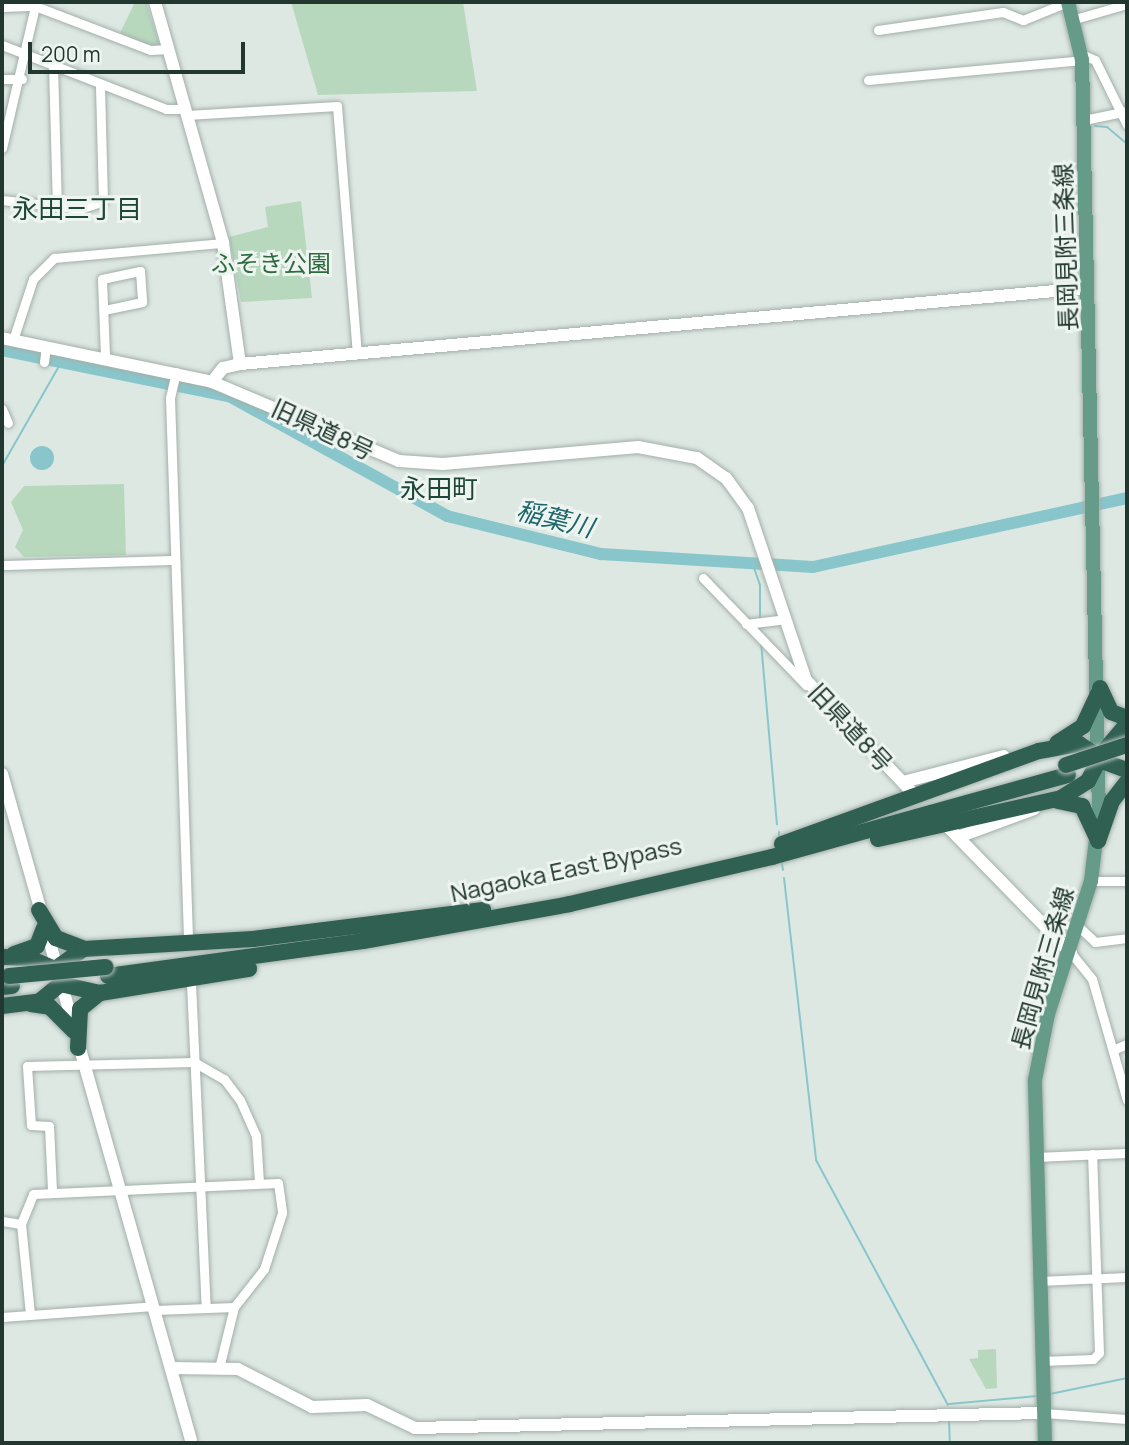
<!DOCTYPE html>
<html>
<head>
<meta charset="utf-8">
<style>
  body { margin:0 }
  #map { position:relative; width:1129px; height:1445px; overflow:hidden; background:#dee8e3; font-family:Manrope,"Noto Sans JP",sans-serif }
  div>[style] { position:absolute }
  .green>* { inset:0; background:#b8d8be }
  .water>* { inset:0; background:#89c6cb }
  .round { border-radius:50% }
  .stream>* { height:2px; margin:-1px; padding:0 1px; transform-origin:1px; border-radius:1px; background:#89c6cb }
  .river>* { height:12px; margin:-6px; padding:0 6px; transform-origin:6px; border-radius:6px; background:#89c6cb }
  .roads { filter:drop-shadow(0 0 2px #a2afa9) drop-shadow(0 0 2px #a2afa9) }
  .street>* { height:9px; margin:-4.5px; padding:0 4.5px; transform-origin:4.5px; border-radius:4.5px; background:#fff }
  .secondary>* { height:12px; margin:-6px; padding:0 6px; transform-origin:6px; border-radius:6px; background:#fff }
  .primary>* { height:14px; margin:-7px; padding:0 7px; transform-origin:7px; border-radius:7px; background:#659b88 }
  .highway>* { height:16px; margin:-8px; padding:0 8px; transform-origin:8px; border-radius:8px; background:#2f6052 }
  .bridges { filter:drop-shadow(0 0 2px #bcc3c1) drop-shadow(0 0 2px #bcc3c1) }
  .highway-bridge>* { height:16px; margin:-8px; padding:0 8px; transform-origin:8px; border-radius:8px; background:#2f6052 }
  span { translate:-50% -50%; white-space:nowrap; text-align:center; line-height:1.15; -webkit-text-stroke:6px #eef5f1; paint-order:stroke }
  .street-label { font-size:24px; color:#21372f }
  .park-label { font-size:24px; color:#2e6a40 }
  .neighbourhood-label { font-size:26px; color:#1e4739 }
  .water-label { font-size:26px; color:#20676d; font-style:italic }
  .frame { position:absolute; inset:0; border:4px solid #21372f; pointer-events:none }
  .scale { position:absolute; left:28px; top:42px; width:217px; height:32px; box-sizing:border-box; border:4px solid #21372f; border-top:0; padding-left:9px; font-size:21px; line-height:24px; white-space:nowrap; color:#21372f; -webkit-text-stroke:5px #eef5f1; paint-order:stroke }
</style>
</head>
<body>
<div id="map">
  <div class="green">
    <div style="clip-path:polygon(135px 2px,146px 2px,159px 43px,153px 48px,120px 33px)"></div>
    <div style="clip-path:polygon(291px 2px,463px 2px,477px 91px,318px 95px)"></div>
    <div style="clip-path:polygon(301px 201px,312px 298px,241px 302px,229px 237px,268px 227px,265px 207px)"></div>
    <div style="clip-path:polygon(124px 484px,126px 555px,24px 557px,15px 547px,23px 530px,11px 502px,24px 486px)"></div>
    <div style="clip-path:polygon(996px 1349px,997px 1388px,986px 1389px,969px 1359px,978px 1358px,978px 1350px)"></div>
  </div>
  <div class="water">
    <div class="round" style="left:30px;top:446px;width:24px;height:24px"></div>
  </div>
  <div class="stream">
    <div style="left:1095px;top:126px;width:12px;rotate:5deg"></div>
    <div style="left:1107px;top:127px;width:26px;rotate:40deg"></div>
    <div style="left:2px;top:466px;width:123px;rotate:-60.3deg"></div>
    <div style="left:752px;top:562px;width:24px;rotate:71deg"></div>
    <div style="left:760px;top:585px;width:34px;rotate:90deg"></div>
    <div style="left:761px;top:642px;width:183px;rotate:85deg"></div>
    <div style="left:779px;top:832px;width:4px;rotate:90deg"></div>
    <div style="left:782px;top:864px;width:6px;rotate:81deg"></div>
    <div style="left:784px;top:878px;width:284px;rotate:83.5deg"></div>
    <div style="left:816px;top:1160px;width:278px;rotate:61.7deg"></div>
    <div style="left:1050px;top:1394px;width:79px;rotate:-11.7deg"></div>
    <div style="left:949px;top:1404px;width:88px;rotate:-5.2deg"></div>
    <div style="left:949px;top:1419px;width:24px;rotate:88deg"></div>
  </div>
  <div class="river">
    <div style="left:2px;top:350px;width:232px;rotate:11.5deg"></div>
    <div style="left:229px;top:396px;width:249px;rotate:28.8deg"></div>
    <div style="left:447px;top:516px;width:159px;rotate:13.9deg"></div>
    <div style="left:601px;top:554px;width:212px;rotate:3.5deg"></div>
    <div style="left:813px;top:567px;width:321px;rotate:-12.4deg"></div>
  </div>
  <div class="roads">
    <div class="street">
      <div style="left:2px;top:7px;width:33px;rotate:-2deg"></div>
      <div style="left:35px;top:6px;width:123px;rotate:20.9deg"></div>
      <div style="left:150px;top:50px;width:19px;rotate:-3deg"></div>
      <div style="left:1075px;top:19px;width:54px;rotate:-16.1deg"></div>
      <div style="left:878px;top:30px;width:126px;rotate:-8.2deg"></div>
      <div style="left:1003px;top:12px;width:22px;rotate:22deg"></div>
      <div style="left:1023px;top:20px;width:48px;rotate:-21.8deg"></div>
      <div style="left:2px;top:45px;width:176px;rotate:21.3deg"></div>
      <div style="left:166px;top:109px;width:19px"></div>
      <div style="left:1081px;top:54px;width:15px;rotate:23deg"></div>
      <div style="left:1095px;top:60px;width:72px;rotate:63.8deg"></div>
      <div style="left:53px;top:65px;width:142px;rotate:88.4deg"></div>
      <div style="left:2px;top:79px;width:20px"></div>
      <div style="left:868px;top:80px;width:215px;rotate:-5.3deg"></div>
      <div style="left:187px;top:115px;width:150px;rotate:-3.4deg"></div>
      <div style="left:337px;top:106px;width:249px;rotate:85.4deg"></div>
      <div style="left:1084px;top:120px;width:44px;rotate:-11.8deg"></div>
      <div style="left:2px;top:148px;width:150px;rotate:-76.9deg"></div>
      <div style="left:2px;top:200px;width:79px;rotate:6.6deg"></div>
      <div style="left:80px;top:209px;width:24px;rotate:-19deg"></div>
      <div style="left:103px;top:201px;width:116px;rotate:-91.5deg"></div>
      <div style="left:13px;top:340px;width:64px;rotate:-71.8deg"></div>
      <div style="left:33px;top:279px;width:30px;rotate:-45deg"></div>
      <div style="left:54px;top:258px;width:170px;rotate:-5.1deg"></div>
      <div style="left:105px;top:355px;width:76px;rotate:-92.3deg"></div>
      <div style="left:102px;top:279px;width:39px;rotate:-12deg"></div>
      <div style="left:140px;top:271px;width:31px;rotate:86deg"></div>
      <div style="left:142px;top:302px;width:38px;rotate:168deg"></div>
      <div style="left:44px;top:362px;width:16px;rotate:-83deg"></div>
      <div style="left:176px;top:372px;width:27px;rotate:103deg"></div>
      <div style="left:170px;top:398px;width:541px;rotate:88.09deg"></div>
      <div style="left:2px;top:409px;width:15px;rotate:67deg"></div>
      <div style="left:2px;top:565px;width:173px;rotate:-1.7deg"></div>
      <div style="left:703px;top:578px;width:149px;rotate:46.1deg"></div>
      <div style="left:746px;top:624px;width:35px;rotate:-7deg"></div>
      <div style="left:1091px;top:881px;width:36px"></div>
      <div style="left:1079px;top:927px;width:22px;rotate:43deg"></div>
      <div style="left:1095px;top:942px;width:32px;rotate:-7deg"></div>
      <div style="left:1071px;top:953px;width:33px;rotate:51deg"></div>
      <div style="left:1092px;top:979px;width:126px;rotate:73.9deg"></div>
      <div style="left:191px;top:983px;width:325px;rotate:87.4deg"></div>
      <div style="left:1115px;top:1049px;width:13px;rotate:-23deg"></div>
      <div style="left:1035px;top:1157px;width:92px;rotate:-2.5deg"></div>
      <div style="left:52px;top:1190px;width:64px;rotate:-92.7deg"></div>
      <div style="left:49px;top:1126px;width:18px;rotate:-177deg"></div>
      <div style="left:31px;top:1125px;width:59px;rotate:-93.9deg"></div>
      <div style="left:27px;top:1066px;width:167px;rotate:-1.4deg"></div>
      <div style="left:194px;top:1062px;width:34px;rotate:30deg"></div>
      <div style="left:224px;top:1079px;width:26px;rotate:53deg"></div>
      <div style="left:240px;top:1100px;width:39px;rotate:66deg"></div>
      <div style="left:256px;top:1136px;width:47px;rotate:86.3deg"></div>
      <div style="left:2px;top:1221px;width:19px;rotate:9deg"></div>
      <div style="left:1039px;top:1281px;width:88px;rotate:-2.6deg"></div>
      <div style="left:155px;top:1310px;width:79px;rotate:-2.2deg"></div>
      <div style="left:30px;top:1314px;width:90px;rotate:-95.7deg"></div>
      <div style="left:21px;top:1224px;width:32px;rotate:-68deg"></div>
      <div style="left:33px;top:1194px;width:245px;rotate:-2.6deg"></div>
      <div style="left:278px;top:1183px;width:30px;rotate:82deg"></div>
      <div style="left:282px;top:1213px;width:59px;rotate:107.8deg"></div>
      <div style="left:264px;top:1269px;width:48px;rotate:128.3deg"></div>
      <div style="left:234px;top:1307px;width:63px;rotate:103.8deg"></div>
      <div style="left:2px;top:1317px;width:152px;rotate:-4.1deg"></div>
      <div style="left:1042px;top:1361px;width:51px;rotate:-2.2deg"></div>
      <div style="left:1093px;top:1359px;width:8px;rotate:-45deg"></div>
      <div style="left:1099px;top:1353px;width:199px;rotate:-92deg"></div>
      <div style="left:1044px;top:1413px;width:83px;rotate:4.1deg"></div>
    </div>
    <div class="secondary">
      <div style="left:155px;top:2px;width:250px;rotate:74.2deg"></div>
      <div style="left:223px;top:243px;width:122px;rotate:82deg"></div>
      <div style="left:2px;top:338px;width:215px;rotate:11.8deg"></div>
      <div style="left:212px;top:382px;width:203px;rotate:22.9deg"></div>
      <div style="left:399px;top:461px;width:44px;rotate:3.9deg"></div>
      <div style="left:443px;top:464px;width:196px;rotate:-5deg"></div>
      <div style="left:638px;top:447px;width:60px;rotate:10.6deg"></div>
      <div style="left:697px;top:458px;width:35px;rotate:35deg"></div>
      <div style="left:726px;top:478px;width:37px;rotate:54deg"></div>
      <div style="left:748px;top:508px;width:182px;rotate:71.4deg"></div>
      <div style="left:806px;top:680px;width:156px;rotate:46.6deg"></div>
      <div style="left:212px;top:382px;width:18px;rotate:-52deg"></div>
      <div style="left:223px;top:368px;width:17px;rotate:-13deg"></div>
      <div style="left:240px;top:364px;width:851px;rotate:-5.12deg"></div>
      <div style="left:2px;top:774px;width:692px;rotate:74.16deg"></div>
      <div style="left:903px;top:782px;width:104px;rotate:-14.4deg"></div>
      <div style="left:949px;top:828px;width:175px;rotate:45.7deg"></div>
      <div style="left:958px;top:837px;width:81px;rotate:-20.2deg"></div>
      <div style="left:171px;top:1368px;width:67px;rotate:0.9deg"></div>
      <div style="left:238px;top:1369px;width:83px;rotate:27.2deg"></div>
      <div style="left:312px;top:1407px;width:55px;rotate:-2.1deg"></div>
      <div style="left:367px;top:1405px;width:53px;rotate:25.6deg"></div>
      <div style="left:415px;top:1428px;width:629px;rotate:-1.37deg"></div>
    </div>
    <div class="primary">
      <div style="left:1045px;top:1443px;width:363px;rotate:-91.6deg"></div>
      <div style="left:1035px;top:1080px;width:67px;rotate:-78.9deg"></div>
      <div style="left:1048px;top:1014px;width:140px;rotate:-72.1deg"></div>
      <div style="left:1091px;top:881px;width:67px;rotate:-83.2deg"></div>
      <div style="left:1099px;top:814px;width:754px;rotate:-91.29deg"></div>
      <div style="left:1082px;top:60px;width:60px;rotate:-103.6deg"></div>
    </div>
    <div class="highway">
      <div style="left:1100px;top:688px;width:26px;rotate:65deg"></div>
      <div style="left:1111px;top:712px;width:17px;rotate:21deg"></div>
      <div style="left:1057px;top:743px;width:31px;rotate:-33deg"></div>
      <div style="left:1083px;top:726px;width:35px;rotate:-65deg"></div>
      <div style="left:1058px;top:801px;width:25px;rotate:12deg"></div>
      <div style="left:1082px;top:806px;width:38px;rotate:65deg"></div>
      <div style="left:878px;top:839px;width:188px;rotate:-12.6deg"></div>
      <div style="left:1061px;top:798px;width:32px;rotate:-32deg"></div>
      <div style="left:1088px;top:781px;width:24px;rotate:-62deg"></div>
      <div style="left:1099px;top:760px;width:30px;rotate:20deg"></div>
      <div style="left:1098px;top:841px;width:42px;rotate:-70.7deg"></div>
      <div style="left:1112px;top:801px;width:24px;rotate:-52deg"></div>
      <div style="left:782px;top:844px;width:273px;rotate:-19.9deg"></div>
      <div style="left:1039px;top:751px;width:41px;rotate:-9.9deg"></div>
      <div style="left:1079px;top:744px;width:24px;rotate:33deg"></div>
      <div style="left:1099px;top:757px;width:43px;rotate:-49.7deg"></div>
      <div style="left:39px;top:910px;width:33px;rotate:59deg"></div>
      <div style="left:56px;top:938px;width:30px;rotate:21deg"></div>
      <div style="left:14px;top:954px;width:24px;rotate:-19deg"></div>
      <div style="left:37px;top:946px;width:19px;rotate:-69deg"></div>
      <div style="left:2px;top:957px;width:27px;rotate:2deg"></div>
      <div style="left:29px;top:958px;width:28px;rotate:23deg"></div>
      <div style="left:55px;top:969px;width:35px;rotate:-35deg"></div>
      <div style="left:84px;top:949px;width:169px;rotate:-3.4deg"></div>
      <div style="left:253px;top:939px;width:232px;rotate:-7.2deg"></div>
      <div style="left:108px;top:976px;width:257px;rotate:-7.8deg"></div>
      <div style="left:363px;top:941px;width:210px;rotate:-10.1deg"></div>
      <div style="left:570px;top:904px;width:207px;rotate:-13.1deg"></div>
      <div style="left:772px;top:857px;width:307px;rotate:-15.5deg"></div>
      <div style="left:2px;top:987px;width:10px;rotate:-6deg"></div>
      <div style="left:31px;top:1004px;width:19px;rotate:9deg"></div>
      <div style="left:50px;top:1007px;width:34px;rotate:45deg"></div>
      <div style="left:2px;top:1006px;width:38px;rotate:-7deg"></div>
      <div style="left:40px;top:1001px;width:26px;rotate:-40deg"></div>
      <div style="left:60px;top:984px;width:41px;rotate:12.7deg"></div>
      <div style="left:100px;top:993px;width:151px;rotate:-9.2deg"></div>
      <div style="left:78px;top:1048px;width:39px;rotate:-87deg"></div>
      <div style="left:80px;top:1009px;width:26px;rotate:-39deg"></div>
    </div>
  </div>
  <div class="bridges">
    <div class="highway-bridge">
      <div style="left:1066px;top:765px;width:64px;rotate:-18.2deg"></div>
      <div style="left:9px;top:976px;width:97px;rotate:-5.3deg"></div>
    </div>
  </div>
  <div class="street-label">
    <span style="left:1065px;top:247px;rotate:-92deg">長岡見附三条線</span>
    <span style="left:323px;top:429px;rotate:25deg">旧県道8号</span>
    <span style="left:851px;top:727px;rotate:47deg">旧県道8号</span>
    <span style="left:566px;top:869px;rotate:-12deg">Nagaoka East Bypass</span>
    <span style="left:1042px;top:968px;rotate:-74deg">長岡見附三条線</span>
  </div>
  <div class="park-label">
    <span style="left:271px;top:263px">ふそき公園</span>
  </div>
  <div class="neighbourhood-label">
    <span style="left:77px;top:209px">永田三丁目</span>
    <span style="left:439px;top:489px">永田町</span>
  </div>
  <div class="water-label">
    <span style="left:555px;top:519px;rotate:14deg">稲葉川</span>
  </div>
  <div class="frame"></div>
  <div class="scale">200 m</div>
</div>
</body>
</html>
